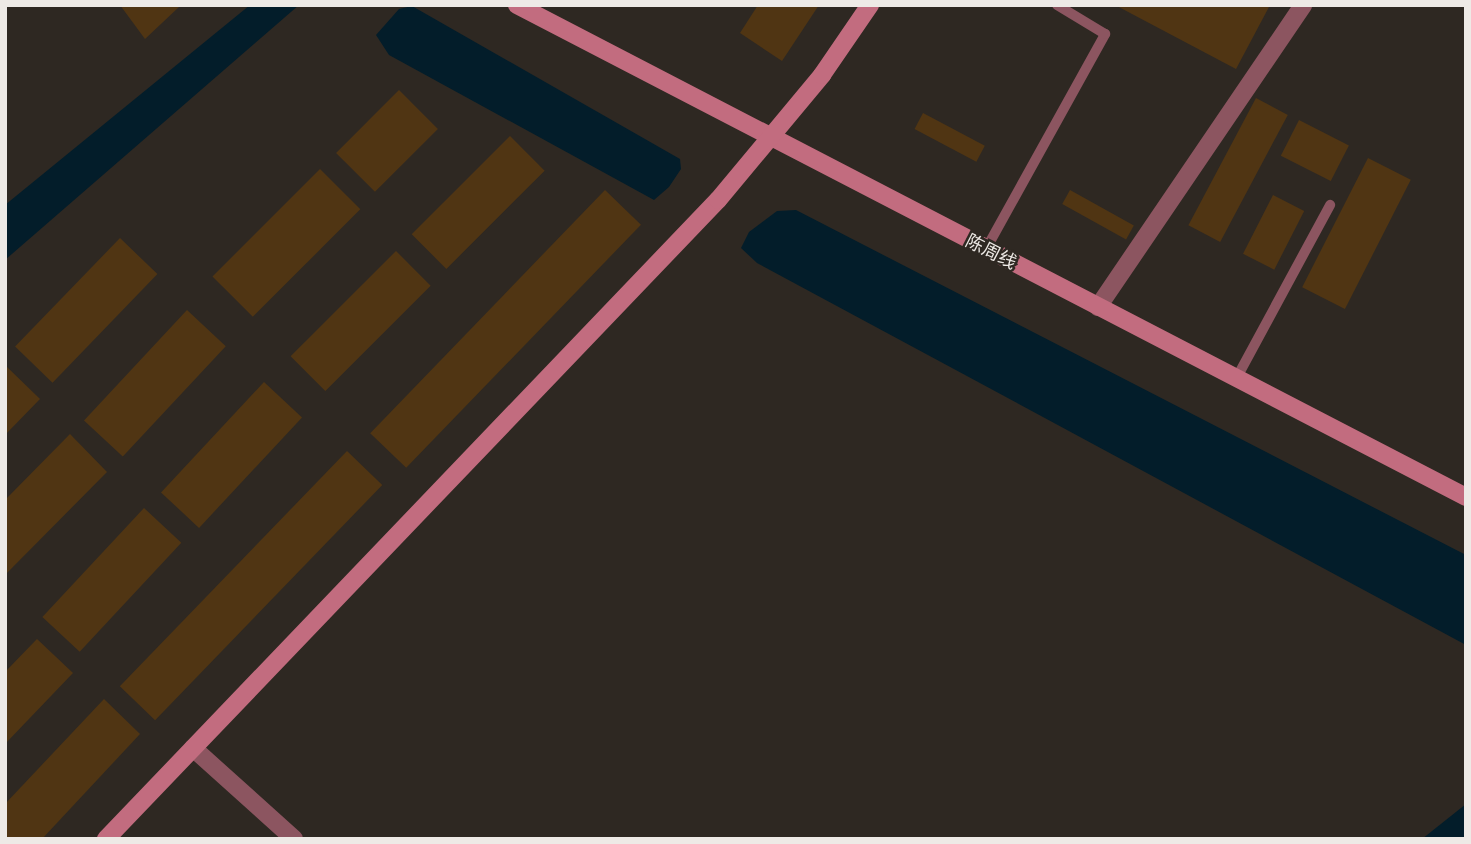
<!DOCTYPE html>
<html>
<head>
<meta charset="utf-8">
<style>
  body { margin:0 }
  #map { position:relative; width:1471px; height:844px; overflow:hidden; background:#2e2822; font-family:"DM Sans","Noto Sans SC",sans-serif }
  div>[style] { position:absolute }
  .water>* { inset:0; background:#031d2a }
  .building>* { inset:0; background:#503513; transform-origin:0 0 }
  .lane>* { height:10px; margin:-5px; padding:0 5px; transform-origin:5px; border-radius:5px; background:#8c5560 }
  .street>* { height:18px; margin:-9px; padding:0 9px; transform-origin:9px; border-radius:9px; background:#8c5560 }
  .secondary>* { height:18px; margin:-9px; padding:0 9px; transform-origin:9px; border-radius:9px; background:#c26c7f }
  span { translate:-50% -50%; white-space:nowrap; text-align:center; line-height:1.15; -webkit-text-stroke:5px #2e2822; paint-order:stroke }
  .street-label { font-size:18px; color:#eeeae6 }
  .frame { position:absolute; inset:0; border:7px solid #eeeae6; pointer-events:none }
</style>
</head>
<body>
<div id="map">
  <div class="water">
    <div style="clip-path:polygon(250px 5px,299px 5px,5px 260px,5px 205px)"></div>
    <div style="clip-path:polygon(412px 6px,680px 159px,681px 169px,669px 187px,654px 200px,389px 55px,376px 35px,399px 9px)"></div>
    <div style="clip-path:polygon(796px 210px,1466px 555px,1466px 645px,757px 263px,741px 248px,749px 232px,777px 211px)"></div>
    <div style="clip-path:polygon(1466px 804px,1466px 839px,1422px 839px)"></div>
  </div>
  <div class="building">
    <div style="clip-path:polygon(120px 5px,177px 5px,179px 7px,145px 39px)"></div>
    <div style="clip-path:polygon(758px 5px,819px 5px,782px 61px,740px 33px)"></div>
    <div style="clip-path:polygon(1115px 5px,1270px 5px,1236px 69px)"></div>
    <div style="left:399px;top:90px;width:55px;height:89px;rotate:45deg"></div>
    <div style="left:1256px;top:98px;width:36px;height:144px;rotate:28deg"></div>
    <div style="left:923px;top:113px;width:70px;height:18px;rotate:28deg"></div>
    <div style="left:1299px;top:120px;width:56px;height:40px;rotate:27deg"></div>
    <div style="left:510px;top:136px;width:49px;height:139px;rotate:45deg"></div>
    <div style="left:1368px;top:158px;width:48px;height:145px;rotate:27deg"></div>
    <div style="left:320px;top:169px;width:57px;height:152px;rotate:45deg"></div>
    <div style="left:605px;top:190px;width:50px;height:338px;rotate:44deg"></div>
    <div style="left:1070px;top:190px;width:73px;height:16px;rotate:29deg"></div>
    <div style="left:1273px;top:195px;width:35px;height:66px;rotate:27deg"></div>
    <div style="left:120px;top:238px;width:52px;height:151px;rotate:44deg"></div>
    <div style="left:396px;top:251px;width:49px;height:149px;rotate:45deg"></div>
    <div style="left:187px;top:310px;width:53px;height:151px;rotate:43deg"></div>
    <div style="clip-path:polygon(5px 365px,40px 399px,5px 435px)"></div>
    <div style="left:264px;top:382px;width:52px;height:151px;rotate:43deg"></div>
    <div style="clip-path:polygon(70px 434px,107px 472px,5px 575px,5px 500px)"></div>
    <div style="left:347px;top:451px;width:49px;height:327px;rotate:44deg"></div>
    <div style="left:144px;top:508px;width:51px;height:149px;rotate:43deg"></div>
    <div style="clip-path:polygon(37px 639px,73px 673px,5px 744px,5px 672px)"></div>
    <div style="clip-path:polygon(104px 699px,140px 734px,42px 839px,5px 839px,5px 804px)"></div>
  </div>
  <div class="lane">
    <div style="left:986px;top:249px;width:246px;rotate:-61deg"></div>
    <div style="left:1105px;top:34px;width:56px;rotate:-148.9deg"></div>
    <div style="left:1236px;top:379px;width:198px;rotate:-61.6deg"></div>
  </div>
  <div class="street">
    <div style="left:1098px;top:307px;width:365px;rotate:-55.8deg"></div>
    <div style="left:193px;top:748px;width:136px;rotate:42deg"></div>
  </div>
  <div class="secondary">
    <div style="left:517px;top:5px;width:1069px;rotate:27.4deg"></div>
    <div style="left:106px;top:839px;width:885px;rotate:-46.24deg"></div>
    <div style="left:718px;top:200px;width:163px;rotate:-50.2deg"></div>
    <div style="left:822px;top:75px;width:85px;rotate:-55.6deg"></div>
  </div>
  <div class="street-label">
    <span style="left:991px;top:252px;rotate:27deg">陈周线</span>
  </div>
  <div class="frame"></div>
</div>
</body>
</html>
